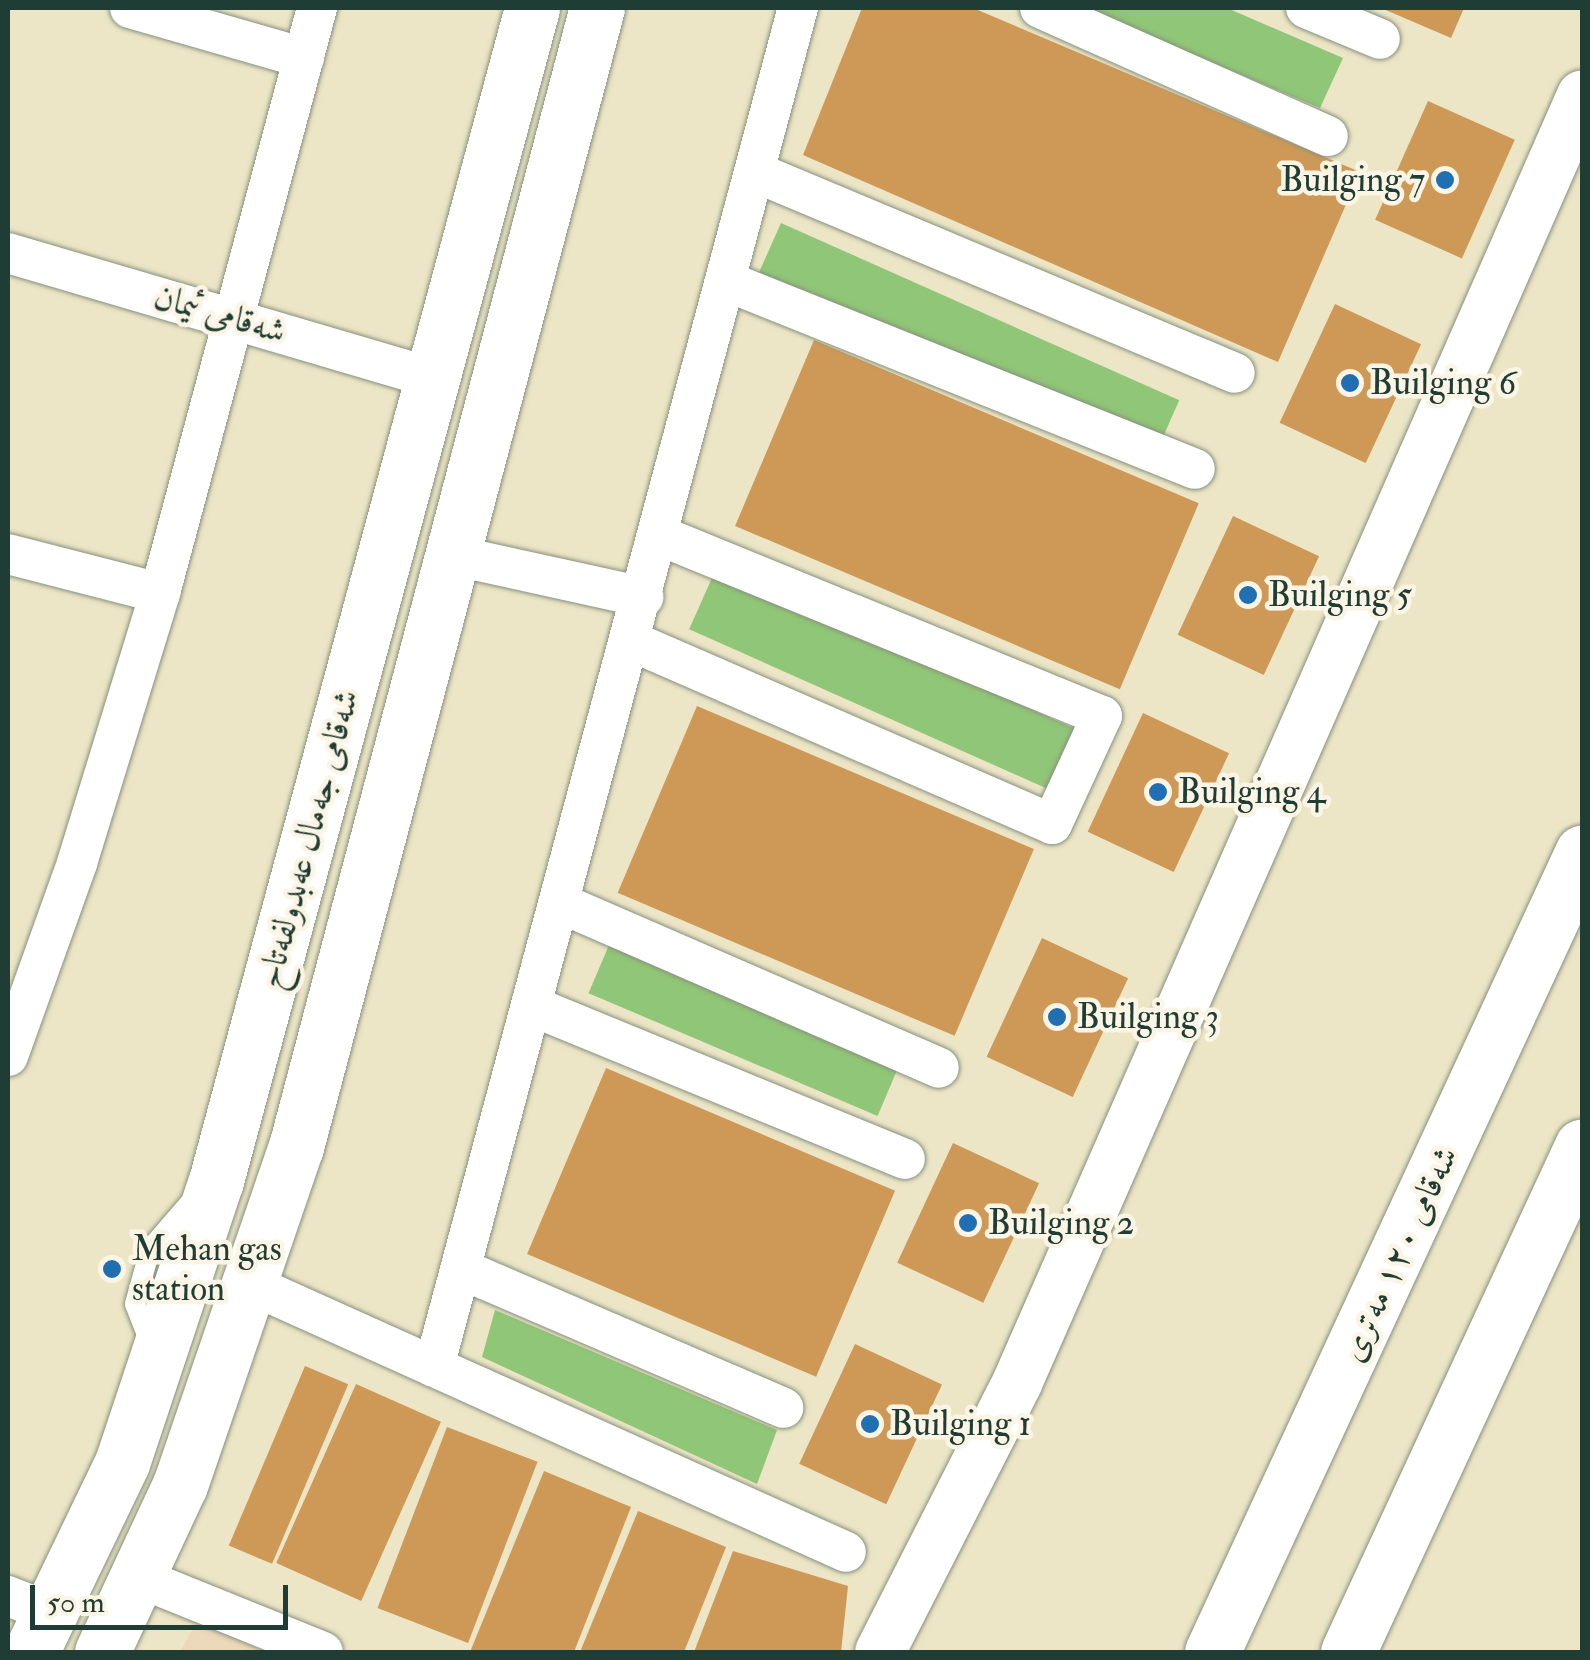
<!DOCTYPE html>
<html>
<head>
<meta charset="utf-8">
<style>
  body { margin:0 }
  #map { position:relative; width:1590px; height:1660px; overflow:hidden; background:#ece5c6; font-family:"IM FELL Double Pica",Amiri,serif }
  div>[style] { position:absolute }
  .built>* { inset:0; background:#ecd8ba }
  .green>* { inset:0; background:#90c677; transform-origin:0 0 }
  .building>* { inset:0; background:#ce9957; transform-origin:0 0 }
  .roads { filter:drop-shadow(0 0 2px #86917d) drop-shadow(0 0 2px #86917d) }
  .service>* { height:20px; margin:-10px; padding:0 10px; transform-origin:10px; border-radius:10px; background:#fff }
  .minor>* { height:40px; margin:-20px; padding:0 20px; transform-origin:20px; border-radius:20px; background:#fff }
  .tertiary>* { height:50px; margin:-25px; padding:0 25px; transform-origin:25px; border-radius:25px; background:#fff }
  .secondary>* { height:55px; margin:-27.5px; padding:0 27.5px; transform-origin:27.5px; border-radius:27.5px; background:#fff }
  .motorway>* { height:55px; margin:-27.5px; padding:0 27.5px; transform-origin:27.5px; border-radius:27.5px; background:#fff }
  .dots>* { width:28px; height:28px; translate:-50% -50%; box-sizing:border-box; border:5px solid #fcf5e5; border-radius:50% }
  span { translate:-50% -50%; white-space:nowrap; text-align:center; line-height:1.15; -webkit-text-stroke:9px #fcf5e5; paint-order:stroke }
  .poi-label { font-size:35px; color:#1f3d34 }
  .right { translate:-100% -50%; text-align:right }
  .left { translate:0 -50%; text-align:left }
  .street-label { font-size:35px; color:#1f3d34 }
  .frame { position:absolute; inset:0; border:10px solid #1f3d34; pointer-events:none }
  .scale { position:absolute; left:30px; top:1585px; width:258px; height:45px; box-sizing:border-box; border:5px solid #1f3d34; border-top:0; padding-left:12px; font-size:30px; line-height:35px; white-space:nowrap; color:#1f3d34; -webkit-text-stroke:8px #fcf5e5; paint-order:stroke }
</style>
</head>
<body>
<div id="map">
  <div class="built">
    <div style="clip-path:polygon(197px 1621px,271px 1652px,180px 1652px)"></div>
  </div>
  <div class="green">
    <div style="clip-path:polygon(1083px 8px,1227px 8px,1343px 58px,1320px 108px)"></div>
    <div style="left:781px;top:223px;width:436px;height:61px;rotate:24deg"></div>
    <div style="left:716px;top:569px;width:392px;height:66px;rotate:24deg"></div>
    <div style="left:612px;top:938px;width:314px;height:60px;rotate:23deg"></div>
    <div style="clip-path:polygon(495px 1310px,777px 1430px,757px 1484px,482px 1357px)"></div>
  </div>
  <div class="building">
    <div style="clip-path:polygon(862px 8px,973px 8px,1360px 172px,1278px 362px,803px 155px)"></div>
    <div style="clip-path:polygon(1381px 8px,1464px 8px,1451px 38px)"></div>
    <div style="left:1428px;top:101px;width:95px;height:130px;rotate:24deg"></div>
    <div style="left:1335px;top:304px;width:95px;height:131px;rotate:25deg"></div>
    <div style="left:814px;top:340px;width:418px;height:202px;rotate:23deg"></div>
    <div style="left:1233px;top:516px;width:95px;height:131px;rotate:25deg"></div>
    <div style="left:697px;top:706px;width:366px;height:203px;rotate:23deg"></div>
    <div style="left:1143px;top:713px;width:95px;height:131px;rotate:25deg"></div>
    <div style="left:1042px;top:938px;width:95px;height:131px;rotate:25deg"></div>
    <div style="left:606px;top:1068px;width:314px;height:202px;rotate:23deg"></div>
    <div style="left:953px;top:1143px;width:95px;height:132px;rotate:25deg"></div>
    <div style="left:855px;top:1344px;width:96px;height:132px;rotate:25deg"></div>
    <div style="left:305px;top:1366px;width:47px;height:195px;rotate:23deg"></div>
    <div style="left:356px;top:1384px;width:93px;height:196px;rotate:24deg"></div>
    <div style="left:447px;top:1427px;width:97px;height:194px;rotate:21deg"></div>
    <div style="clip-path:polygon(544px 1471px,631px 1507px,574px 1652px,470px 1652px)"></div>
    <div style="clip-path:polygon(638px 1511px,726px 1547px,684px 1652px,580px 1652px)"></div>
    <div style="clip-path:polygon(733px 1551px,848px 1586px,841px 1652px,694px 1652px)"></div>
  </div>
  <div class="roads">
    <div class="service">
      <div style="left:151px;top:1345px;width:44px;rotate:-111.3deg"></div>
      <div style="left:135px;top:1304px;width:57px;rotate:-74.7deg"></div>
      <div style="left:150px;top:1249px;width:60px;rotate:-49.1deg"></div>
    </div>
    <div class="minor">
      <div style="left:130px;top:8px;width:181px;rotate:16deg"></div>
      <div style="left:1040px;top:8px;width:315px;rotate:24deg"></div>
      <div style="left:1306px;top:8px;width:80px;rotate:22.7deg"></div>
      <div style="left:755px;top:172px;width:520px;rotate:22.72deg"></div>
      <div style="left:8px;top:253px;width:442px;rotate:16.4deg"></div>
      <div style="left:726px;top:281px;width:505px;rotate:21.84deg"></div>
      <div style="left:8px;top:554px;width:157px;rotate:14.4deg"></div>
      <div style="left:452px;top:555px;width:196px;rotate:12.4deg"></div>
      <div style="left:631px;top:641px;width:459px;rotate:23.5deg"></div>
      <div style="left:1052px;top:824px;width:119px;rotate:-65.2deg"></div>
      <div style="left:1102px;top:716px;width:479px;rotate:-157.8deg"></div>
      <div style="left:560px;top:903px;width:413px;rotate:23.5deg"></div>
      <div style="left:532px;top:1006px;width:403px;rotate:22.3deg"></div>
      <div style="left:8px;top:1056px;width:205px;rotate:-70.3deg"></div>
      <div style="left:77px;top:863px;width:282px;rotate:-72.9deg"></div>
      <div style="left:160px;top:593px;width:606px;rotate:-74.98deg"></div>
      <div style="left:461px;top:1269px;width:351px;rotate:23.3deg"></div>
      <div style="left:252px;top:1285px;width:651px;rotate:24.2deg"></div>
      <div style="left:434px;top:1367px;width:1407px;rotate:-75.01deg"></div>
      <div style="left:140px;top:1578px;width:197px;rotate:22deg"></div>
      <div style="left:8px;top:1596px;width:46px;rotate:21.6deg"></div>
    </div>
    <div class="tertiary">
      <div style="left:880px;top:1652px;width:302px;rotate:-63deg"></div>
      <div style="left:1017px;top:1383px;width:1406px;rotate:-66.31deg"></div>
    </div>
    <div class="secondary">
      <div style="left:31px;top:1652px;width:210px;rotate:-64.3deg"></div>
      <div style="left:122px;top:1463px;width:297px;rotate:-71.6deg"></div>
      <div style="left:216px;top:1181px;width:1215px;rotate:-74.92deg"></div>
      <div style="left:102px;top:1652px;width:184px;rotate:-65deg"></div>
      <div style="left:180px;top:1485px;width:357px;rotate:-71.1deg"></div>
      <div style="left:296px;top:1147px;width:1178px;rotate:-75.2deg"></div>
    </div>
    <div class="motorway">
      <div style="left:1212px;top:1652px;width:881px;rotate:-65.15deg"></div>
      <div style="left:1348px;top:1652px;width:557px;rotate:-65.18deg"></div>
    </div>
  </div>
  <div class="dots">
    <div style="left:1445px;top:180px;background:#1f6fb2"></div>
    <div style="left:1350px;top:383px;background:#1f6fb2"></div>
    <div style="left:1248px;top:595px;background:#1f6fb2"></div>
    <div style="left:1158px;top:792px;background:#1f6fb2"></div>
    <div style="left:1057px;top:1017px;background:#1f6fb2"></div>
    <div style="left:968px;top:1223px;background:#1f6fb2"></div>
    <div style="left:112px;top:1269px;background:#1f6fb2"></div>
    <div style="left:870px;top:1424px;background:#1f6fb2"></div>
  </div>
  <div class="poi-label">
    <span class="right" style="left:1425px;top:180px">Builging 7</span>
    <span class="left" style="left:1370px;top:383px">Builging 6</span>
    <span class="left" style="left:1268px;top:595px">Builging 5</span>
    <span class="left" style="left:1178px;top:792px">Builging 4</span>
    <span class="left" style="left:1077px;top:1017px">Builging 3</span>
    <span class="left" style="left:988px;top:1223px">Builging 2</span>
    <span class="left" style="left:132px;top:1269px">Mehan gas<br>station</span>
    <span class="left" style="left:890px;top:1424px">Builging 1</span>
  </div>
  <div class="street-label">
    <span style="left:220px;top:314px;rotate:16deg">شەقامی ئیمان</span>
    <span style="left:308px;top:839px;rotate:-75deg">شەقامی جەمال عەبدولفەتاح</span>
    <span style="left:1399px;top:1254px;rotate:-65deg">شەقامی ١٢٠ مەتری</span>
  </div>
  <div class="frame"></div>
  <div class="scale">50 m</div>
</div>
</body>
</html>
